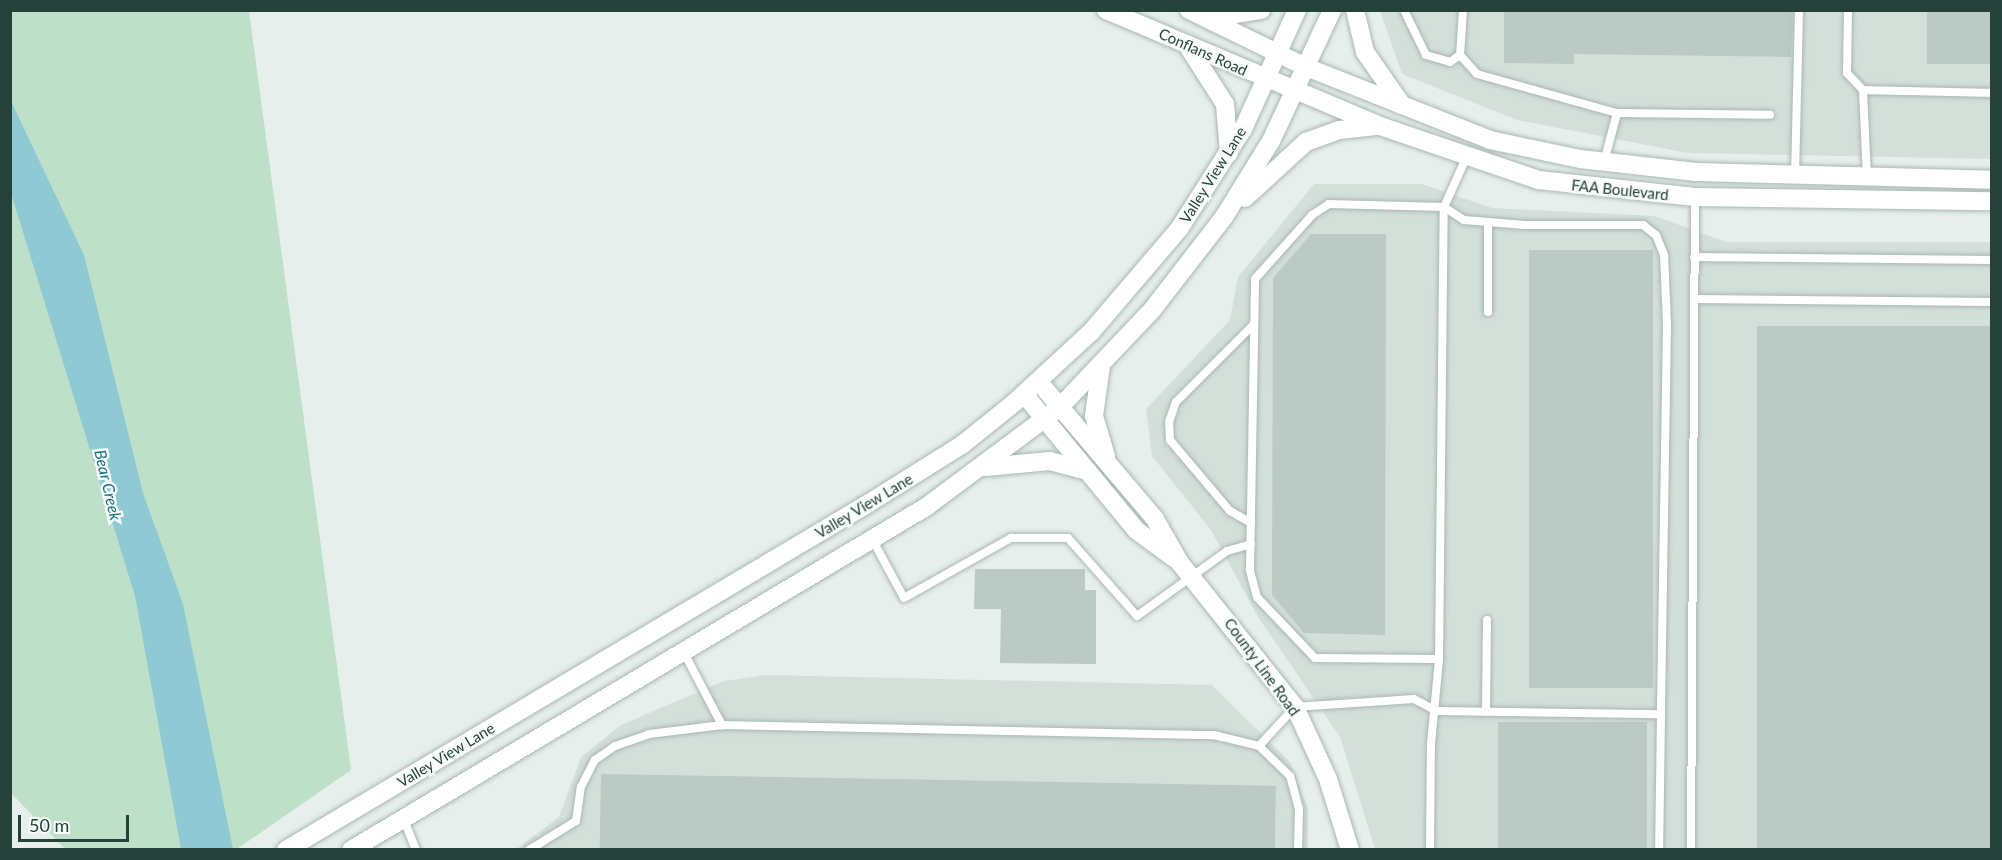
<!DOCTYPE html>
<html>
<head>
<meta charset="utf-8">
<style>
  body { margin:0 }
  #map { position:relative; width:2002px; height:860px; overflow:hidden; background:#e6efeb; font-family:Lato,sans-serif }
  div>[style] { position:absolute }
  .built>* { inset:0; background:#d4dfda }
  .green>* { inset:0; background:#bfe0c8 }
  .water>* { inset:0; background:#8ec9d4 }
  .building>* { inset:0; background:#bbcac4; transform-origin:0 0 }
  .roads { filter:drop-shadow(0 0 2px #a8b8b2) drop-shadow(0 0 2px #a8b8b2) }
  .lane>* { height:8px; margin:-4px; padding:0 4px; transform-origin:4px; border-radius:4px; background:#fff }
  .secondary>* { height:18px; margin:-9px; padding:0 9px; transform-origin:9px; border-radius:9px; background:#fff }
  span { translate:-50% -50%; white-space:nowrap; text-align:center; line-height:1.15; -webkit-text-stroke:5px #f7fbf9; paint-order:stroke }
  .street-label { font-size:15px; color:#24423a }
  .water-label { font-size:16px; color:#1c6f80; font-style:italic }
  .frame { position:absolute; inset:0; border:12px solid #24423a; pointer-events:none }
  .scale { position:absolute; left:18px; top:815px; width:111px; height:27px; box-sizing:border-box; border:3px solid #24423a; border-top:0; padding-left:8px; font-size:18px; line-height:21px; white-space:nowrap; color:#24423a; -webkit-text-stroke:4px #f7fbf9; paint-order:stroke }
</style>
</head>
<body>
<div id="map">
  <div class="built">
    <div style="clip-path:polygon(1380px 11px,1991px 11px,1991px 159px,1688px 153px,1517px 120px,1402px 74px)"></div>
    <div style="clip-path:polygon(1314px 184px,1422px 184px,1492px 208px,1655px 216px,1726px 242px,1991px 242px,1991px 849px,1375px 849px,1340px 737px,1258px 617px,1211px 530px,1152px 456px,1146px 409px,1230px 320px,1238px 277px)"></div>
    <div style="clip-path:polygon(766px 675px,1212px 685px,1290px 762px,1308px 809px,1308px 849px,515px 850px,559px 817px,581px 757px,621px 725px,724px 681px)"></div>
  </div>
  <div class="green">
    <div style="clip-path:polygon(10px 11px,249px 11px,351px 770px,237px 849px,65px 849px,11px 793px)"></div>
  </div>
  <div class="water">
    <div style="clip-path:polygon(10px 99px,84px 255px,143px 493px,183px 604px,233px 849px,181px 849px,135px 596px,11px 193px)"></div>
  </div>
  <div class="building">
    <div style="clip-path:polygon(1504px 10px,1793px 10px,1791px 57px,1574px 54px,1574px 64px,1504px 63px)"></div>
    <div style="left:1927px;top:10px;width:65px;height:54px"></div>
    <div style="clip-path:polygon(1311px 234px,1386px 234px,1385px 635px,1304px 633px,1272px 595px,1273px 278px)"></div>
    <div style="left:1529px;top:250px;width:124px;height:438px"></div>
    <div style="left:1757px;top:326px;width:235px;height:523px"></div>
    <div style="clip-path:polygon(975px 569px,1085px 569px,1085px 590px,1096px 590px,1096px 664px,1000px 663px,1001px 609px,974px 609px)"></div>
    <div style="left:1498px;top:722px;width:149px;height:127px"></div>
    <div style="left:601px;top:774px;width:675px;height:75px;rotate:1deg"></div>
  </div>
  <div class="roads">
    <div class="lane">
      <div style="left:1404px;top:10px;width:50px;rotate:63.9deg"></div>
      <div style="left:1426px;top:55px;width:25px;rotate:16deg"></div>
      <div style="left:1450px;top:62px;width:12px;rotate:-35deg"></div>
      <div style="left:1463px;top:10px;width:45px;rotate:93.8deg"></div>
      <div style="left:1460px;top:55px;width:25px;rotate:48deg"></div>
      <div style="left:1477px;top:74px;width:145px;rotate:15.6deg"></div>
      <div style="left:1617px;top:113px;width:153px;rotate:0.7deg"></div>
      <div style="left:1848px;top:10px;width:63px;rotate:90.9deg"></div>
      <div style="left:1847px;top:73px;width:23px;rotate:47deg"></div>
      <div style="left:1863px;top:90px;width:87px;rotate:87.4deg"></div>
      <div style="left:1863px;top:90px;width:129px;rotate:1.3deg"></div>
      <div style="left:1604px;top:162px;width:51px;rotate:-75.1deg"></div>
      <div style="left:1795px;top:175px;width:165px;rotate:-88.6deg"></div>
      <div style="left:1694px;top:257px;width:298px;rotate:0.6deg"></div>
      <div style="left:1694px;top:299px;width:298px;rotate:0.6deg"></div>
      <div style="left:1488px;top:312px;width:90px;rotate:-90deg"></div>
      <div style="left:1251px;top:523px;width:24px;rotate:-150deg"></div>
      <div style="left:1230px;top:511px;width:93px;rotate:-130.2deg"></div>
      <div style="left:1170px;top:440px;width:18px;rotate:-93deg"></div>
      <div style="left:1169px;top:422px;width:21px;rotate:-71deg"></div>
      <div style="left:1176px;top:402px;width:110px;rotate:-45deg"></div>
      <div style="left:872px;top:539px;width:67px;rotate:61.5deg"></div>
      <div style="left:904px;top:598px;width:123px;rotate:-29.3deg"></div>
      <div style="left:1011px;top:538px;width:57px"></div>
      <div style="left:1068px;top:538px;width:104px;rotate:48.5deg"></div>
      <div style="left:1137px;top:616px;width:111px;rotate:-35.8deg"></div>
      <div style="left:1227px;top:551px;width:25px;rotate:-16deg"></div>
      <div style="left:683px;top:651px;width:84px;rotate:62.2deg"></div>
      <div style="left:722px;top:725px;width:492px;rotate:1.2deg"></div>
      <div style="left:1214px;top:735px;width:46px;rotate:13.7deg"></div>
      <div style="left:1439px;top:659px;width:124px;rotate:-179.5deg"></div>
      <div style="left:1315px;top:658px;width:84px;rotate:-133.6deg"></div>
      <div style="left:1257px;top:597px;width:28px;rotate:-105deg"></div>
      <div style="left:1250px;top:570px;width:291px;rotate:-89deg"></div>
      <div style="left:1255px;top:279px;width:86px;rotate:-48.3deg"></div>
      <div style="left:1312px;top:215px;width:20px;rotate:-33deg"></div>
      <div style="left:1329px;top:204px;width:115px;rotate:1.5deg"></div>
      <div style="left:1444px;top:207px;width:24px;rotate:33deg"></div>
      <div style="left:1464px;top:220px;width:61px;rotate:4.7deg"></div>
      <div style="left:1525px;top:225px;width:118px"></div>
      <div style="left:1643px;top:225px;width:16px;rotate:38deg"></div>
      <div style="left:1656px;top:235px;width:22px;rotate:68deg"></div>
      <div style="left:1664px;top:255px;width:70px;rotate:87.5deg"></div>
      <div style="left:1667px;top:325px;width:389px;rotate:90.9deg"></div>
      <div style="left:1486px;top:712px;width:92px;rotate:-89.4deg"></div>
      <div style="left:404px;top:820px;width:32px;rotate:68deg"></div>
      <div style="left:529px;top:850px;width:55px;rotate:-31.7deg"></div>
      <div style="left:576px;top:821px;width:34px;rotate:-82deg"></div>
      <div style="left:581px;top:787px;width:30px;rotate:-63deg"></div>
      <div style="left:595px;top:760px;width:24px;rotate:-35deg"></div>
      <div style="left:615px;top:746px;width:36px;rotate:-19deg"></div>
      <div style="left:649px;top:734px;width:74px;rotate:-7deg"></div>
      <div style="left:1298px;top:850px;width:41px;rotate:-88.6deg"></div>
      <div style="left:1299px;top:809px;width:34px;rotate:-105deg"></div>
      <div style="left:1290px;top:776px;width:43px;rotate:-135.9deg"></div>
      <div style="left:1259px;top:746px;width:53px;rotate:-47.3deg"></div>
      <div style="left:1295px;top:707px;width:119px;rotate:-3.8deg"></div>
      <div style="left:1414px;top:699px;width:26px;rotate:28deg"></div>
      <div style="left:1437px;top:711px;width:224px;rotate:0.8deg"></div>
      <div style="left:1661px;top:714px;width:136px;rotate:90.8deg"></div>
      <div style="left:1430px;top:850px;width:106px;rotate:-89.5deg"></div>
      <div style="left:1431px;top:744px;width:85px;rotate:-84.6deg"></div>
      <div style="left:1439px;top:659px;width:452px;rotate:-89.4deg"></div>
      <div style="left:1444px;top:207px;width:54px;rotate:-65.8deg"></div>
      <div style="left:1691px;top:850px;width:653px;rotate:-89.65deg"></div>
    </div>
    <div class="secondary">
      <div style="left:1106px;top:10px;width:298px;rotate:22.9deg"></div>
      <div style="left:1380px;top:126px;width:168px;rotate:18.8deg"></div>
      <div style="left:1539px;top:180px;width:157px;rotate:6.2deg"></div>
      <div style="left:1695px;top:197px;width:297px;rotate:0.8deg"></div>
      <div style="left:1189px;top:10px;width:130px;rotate:26deg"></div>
      <div style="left:1306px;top:67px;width:198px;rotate:21.6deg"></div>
      <div style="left:1490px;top:140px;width:92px;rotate:11.9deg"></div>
      <div style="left:1580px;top:159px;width:117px;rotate:6.4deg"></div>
      <div style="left:1696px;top:172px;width:296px;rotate:1.5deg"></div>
      <div style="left:1355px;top:10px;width:43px;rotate:76.6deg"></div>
      <div style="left:1365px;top:52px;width:65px;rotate:55.1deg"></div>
      <div style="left:1210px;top:18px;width:52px;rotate:-8.9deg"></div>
      <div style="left:1189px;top:48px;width:67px;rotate:57.3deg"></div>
      <div style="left:1225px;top:104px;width:49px;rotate:85.3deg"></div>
      <div style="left:1245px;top:198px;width:83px;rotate:-42.6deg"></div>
      <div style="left:1306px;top:142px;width:35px;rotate:-20deg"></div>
      <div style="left:1339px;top:130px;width:37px;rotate:-6deg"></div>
      <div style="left:1101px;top:366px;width:50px;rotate:98deg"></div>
      <div style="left:1094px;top:416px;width:42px;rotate:73.3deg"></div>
      <div style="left:1038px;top:381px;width:181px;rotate:49.7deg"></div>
      <div style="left:1155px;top:519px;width:51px;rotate:60.4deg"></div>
      <div style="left:1180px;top:563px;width:184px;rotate:51.4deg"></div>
      <div style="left:1295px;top:707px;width:79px;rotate:65.4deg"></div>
      <div style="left:1328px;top:779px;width:74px;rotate:72.8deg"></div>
      <div style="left:1024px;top:394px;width:176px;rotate:50.5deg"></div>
      <div style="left:1136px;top:530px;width:47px;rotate:36.4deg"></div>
      <div style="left:986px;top:467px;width:64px;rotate:-5.4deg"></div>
      <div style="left:1050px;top:461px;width:39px;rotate:15deg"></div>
      <div style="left:286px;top:850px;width:678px;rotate:-30.76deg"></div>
      <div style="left:869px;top:503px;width:111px;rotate:-32.1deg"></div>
      <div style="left:963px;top:444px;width:65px;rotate:-38.8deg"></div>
      <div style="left:1014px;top:403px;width:105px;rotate:-42.7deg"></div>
      <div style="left:1091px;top:332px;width:135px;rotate:-49.5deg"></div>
      <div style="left:1179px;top:229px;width:119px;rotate:-57.4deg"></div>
      <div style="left:1243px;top:129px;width:131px;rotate:-65.6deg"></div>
      <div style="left:351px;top:850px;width:670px;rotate:-30.82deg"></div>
      <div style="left:926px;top:507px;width:167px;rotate:-36.7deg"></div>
      <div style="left:1060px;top:407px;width:134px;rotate:-46.5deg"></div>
      <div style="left:1152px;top:310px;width:118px;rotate:-52.3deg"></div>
      <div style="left:1224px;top:217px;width:89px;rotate:-58.3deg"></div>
      <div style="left:1271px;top:141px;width:145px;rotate:-65deg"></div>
    </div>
  </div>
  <div class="street-label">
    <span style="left:1203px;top:52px;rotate:24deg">Conflans Road</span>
    <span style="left:1213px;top:175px;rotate:-58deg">Valley View Lane</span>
    <span style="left:1620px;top:190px;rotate:6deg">FAA Boulevard</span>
    <span style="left:864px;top:506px;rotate:-31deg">Valley View Lane</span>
    <span style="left:1262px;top:667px;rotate:54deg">County Line Road</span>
    <span style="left:446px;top:755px;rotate:-31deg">Valley View Lane</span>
  </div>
  <div class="water-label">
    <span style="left:108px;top:485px;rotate:77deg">Bear Creek</span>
  </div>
  <div class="frame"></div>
  <div class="scale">50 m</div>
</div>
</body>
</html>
